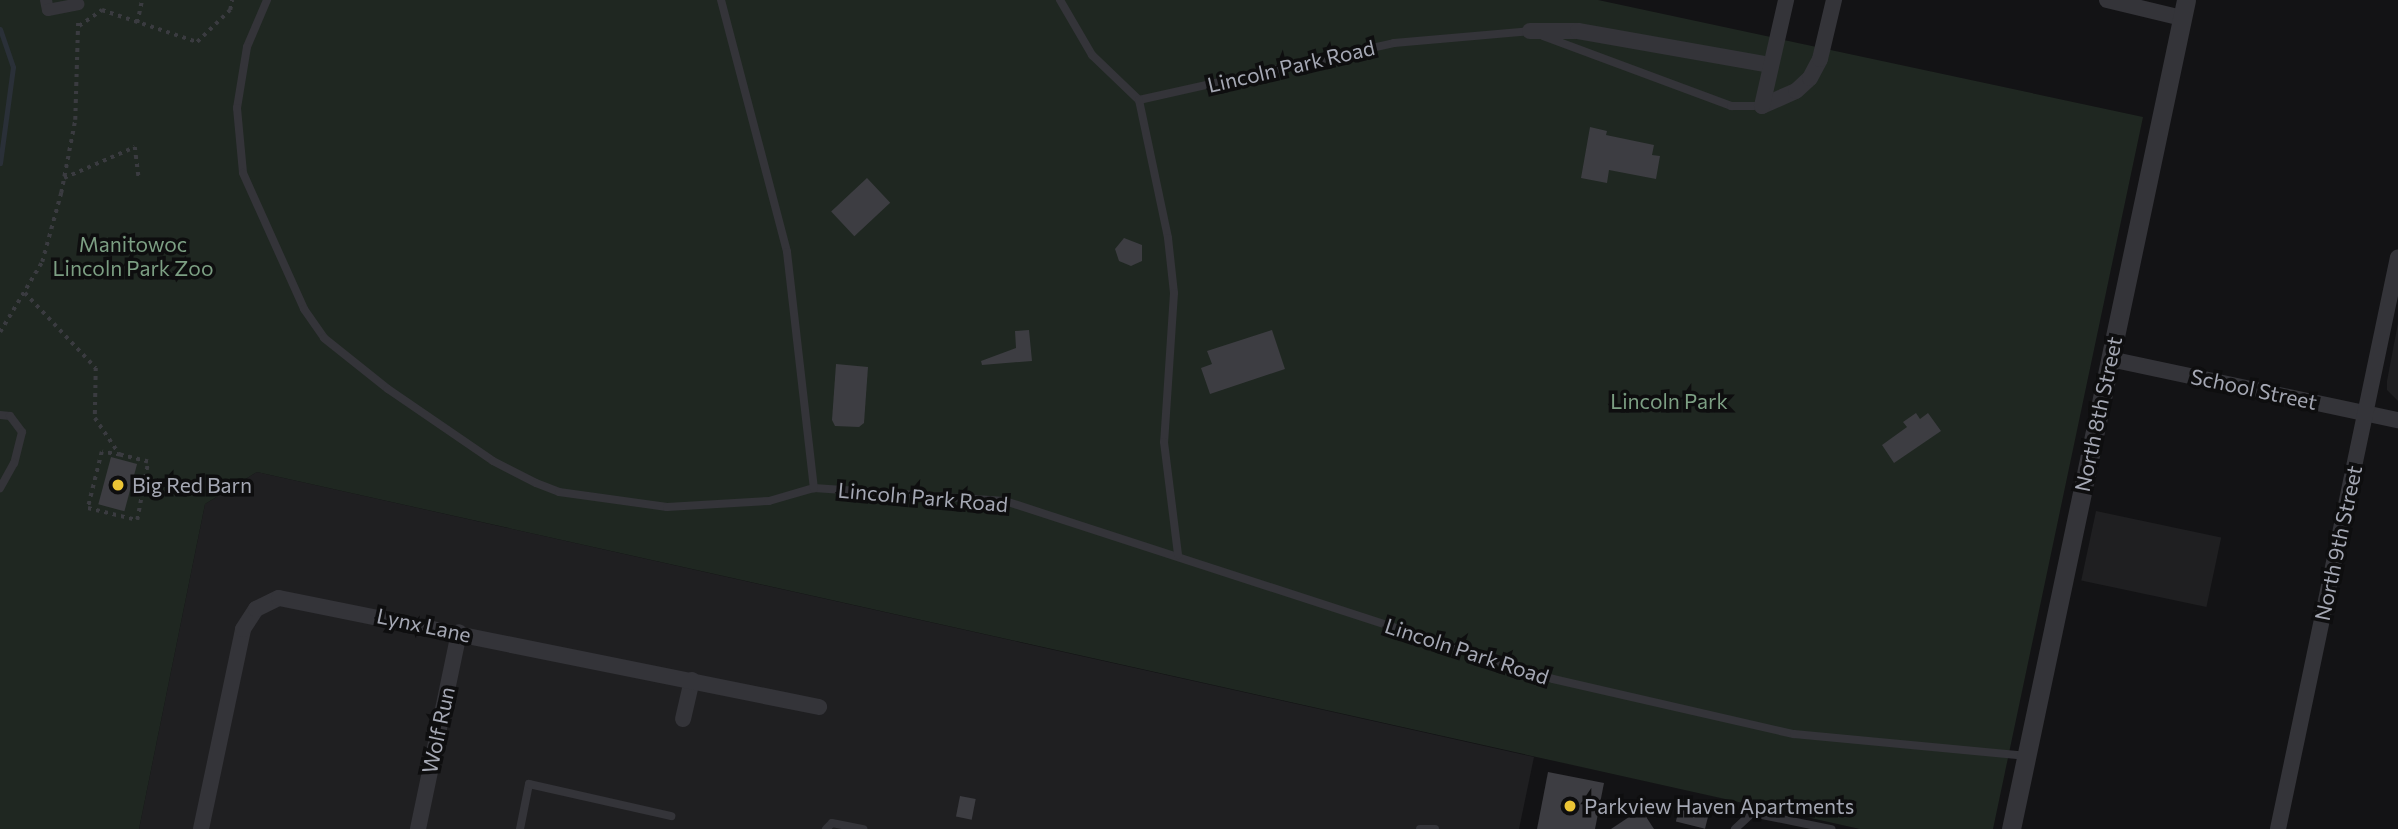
<!DOCTYPE html>
<html>
<head>
<meta charset="utf-8">
<style>
  body { margin:0 }
  #map { position:relative; width:2398px; height:829px; overflow:hidden; background:#131315; font-family:Commissioner,sans-serif }
  div>[style] { position:absolute }
  .built>* { inset:0; background:#1f1f21; transform-origin:0 0 }
  .green>* { inset:0; background:#1f2721 }
  .stream>* { height:5px; margin:-2.5px; padding:0 2.5px; transform-origin:2.5px; border-radius:2.5px; background:#2a3038 }
  .building>* { inset:0; background:#3d3d42; transform-origin:0 0 }
  .path>* { height:3.5px; margin-top:-1.75px; transform-origin:0; background:repeating-linear-gradient(90deg,#3a3b40 0 3.5px,transparent 0 8.5px) }
  .service>* { height:8px; margin:-4px; padding:0 4px; transform-origin:4px; border-radius:4px; background:#343439 }
  .pedestrian>* { height:12px; margin:-6px; padding:0 6px; transform-origin:6px; border-radius:6px; background:#343439 }
  .minor>* { height:16px; margin:-8px; padding:0 8px; transform-origin:8px; border-radius:8px; background:#343439 }
  .tertiary>* { height:19px; margin:-9.5px; padding:0 9.5px; transform-origin:9.5px; border-radius:9.5px; background:#343439 }
  .dots>* { width:19px; height:19px; translate:-50% -50%; box-sizing:border-box; border:4px solid #0e0e0f; border-radius:50% }
  span { translate:-50% -50%; white-space:nowrap; text-align:center; line-height:1.15; -webkit-text-stroke:7px #0e0e0f; paint-order:stroke }
  .street-label { font-size:21px; color:#a5a8b4 }
  .park-label { font-size:21px; color:#7c9f83 }
  .poi-label { font-size:21px; color:#a5a8b4 }
  .left { translate:0 -50%; text-align:left }
</style>
</head>
<body>
<div id="map">
  <div class="built">
    <div style="clip-path:polygon(2398px 323px,2398px 401px,2387px 390px,2387px 381px)"></div>
    <div style="clip-path:polygon(257px 472px,1534px 757px,1519px 829px,139px 829px,205px 504px)"></div>
    <div style="left:2096px;top:511px;width:128px;height:71px;rotate:12deg"></div>
  </div>
  <div class="green">
    <div style="clip-path:polygon(0 0,1598px 0,2143px 117px,1993px 829px,1860px 829px,257px 472px,205px 504px,139px 829px,0 829px)"></div>
  </div>
  <div class="stream">
    <div style="left:0;top:29px;width:40px;rotate:71.1deg"></div>
    <div style="left:13px;top:67px;width:97px;rotate:97.7deg"></div>
  </div>
  <div class="building">
    <div style="clip-path:polygon(1590px 127px,1607px 131px,1606px 135px,1654px 145px,1652px 155px,1660px 156px,1656px 179px,1609px 170px,1607px 183px,1581px 178px)"></div>
    <div style="left:867px;top:178px;width:34px;height:49px;rotate:47deg"></div>
    <div style="clip-path:polygon(1124px 238px,1142px 245px,1142px 261px,1131px 266px,1119px 261px,1115px 249px)"></div>
    <div style="clip-path:polygon(1029px 330px,1032px 361px,982px 365px,981px 361px,1016px 348px,1015px 331px)"></div>
    <div style="clip-path:polygon(1272px 330px,1285px 369px,1210px 394px,1201px 368px,1212px 364px,1207px 351px)"></div>
    <div style="clip-path:polygon(836px 364px,868px 367px,864px 423px,859px 427px,835px 426px,832px 420px)"></div>
    <div style="clip-path:polygon(1916px 413px,1920px 419px,1928px 413px,1941px 431px,1894px 463px,1882px 445px,1907px 427px,1903px 422px)"></div>
    <div style="left:111px;top:457px;width:27px;height:49px;rotate:15deg"></div>
    <div style="clip-path:polygon(1548px 772px,1604px 783px,1595px 829px,1537px 829px)"></div>
    <div style="left:960px;top:796px;width:16px;height:21px;rotate:11deg"></div>
    <div style="left:1681px;top:801px;width:30px;height:21px;rotate:14deg"></div>
    <div style="clip-path:polygon(1641px 809px,1654px 829px,1611px 829px)"></div>
  </div>
  <div class="path">
    <div style="left:137px;top:23px;width:24px;rotate:-78deg"></div>
    <div style="left:79px;top:26px;width:28px;rotate:-35deg"></div>
    <div style="left:102px;top:10px;width:100px;rotate:18.6deg"></div>
    <div style="left:197px;top:42px;width:46px;rotate:-44.1deg"></div>
    <div style="left:230px;top:10px;width:10px;rotate:-79deg"></div>
    <div style="left:64px;top:178px;width:77px;rotate:-23.6deg"></div>
    <div style="left:135px;top:147px;width:31px;rotate:83deg"></div>
    <div style="left:25px;top:293px;width:103px;rotate:46.6deg"></div>
    <div style="left:96px;top:368px;width:50px;rotate:91.1deg"></div>
    <div style="left:95px;top:418px;width:45px;rotate:56deg"></div>
    <div style="left:120px;top:455px;width:18px;rotate:-171deg"></div>
    <div style="left:102px;top:452px;width:58px;rotate:104deg"></div>
    <div style="left:88px;top:508px;width:50px;rotate:13.8deg"></div>
    <div style="left:137px;top:520px;width:59px;rotate:-79.3deg"></div>
    <div style="left:148px;top:462px;width:29px;rotate:-166deg"></div>
    <div style="left:0;top:332px;width:82px;rotate:-59deg"></div>
    <div style="left:42px;top:262px;width:72px;rotate:-74.6deg"></div>
    <div style="left:61px;top:193px;width:74px;rotate:-79.1deg"></div>
    <div style="left:75px;top:120px;width:100px;rotate:-88.3deg"></div>
  </div>
  <div class="service">
    <div style="left:267px;top:0;width:51px;rotate:113.1deg"></div>
    <div style="left:247px;top:47px;width:62px;rotate:99.3deg"></div>
    <div style="left:237px;top:108px;width:65px;rotate:84.7deg"></div>
    <div style="left:243px;top:173px;width:149px;rotate:65.8deg"></div>
    <div style="left:304px;top:309px;width:35px;rotate:55deg"></div>
    <div style="left:324px;top:338px;width:82px;rotate:38.6deg"></div>
    <div style="left:388px;top:389px;width:127px;rotate:34.4deg"></div>
    <div style="left:493px;top:461px;width:48px;rotate:27.1deg"></div>
    <div style="left:536px;top:483px;width:25px;rotate:21deg"></div>
    <div style="left:559px;top:492px;width:109px;rotate:7.9deg"></div>
    <div style="left:667px;top:507px;width:102px;rotate:-3.4deg"></div>
    <div style="left:769px;top:501px;width:47px;rotate:-16.1deg"></div>
    <div style="left:814px;top:488px;width:191px;rotate:3.9deg"></div>
    <div style="left:1005px;top:501px;width:576px;rotate:17.99deg"></div>
    <div style="left:1553px;top:679px;width:247px;rotate:12.9deg"></div>
    <div style="left:1794px;top:734px;width:232px;rotate:5.4deg"></div>
    <div style="left:721px;top:0;width:260px;rotate:75.3deg"></div>
    <div style="left:787px;top:252px;width:238px;rotate:83.5deg"></div>
    <div style="left:1060px;top:0;width:64px;rotate:59.8deg"></div>
    <div style="left:1092px;top:55px;width:65px;rotate:43.8deg"></div>
    <div style="left:1139px;top:100px;width:261px;rotate:-12.6deg"></div>
    <div style="left:1394px;top:43px;width:138px;rotate:-5deg"></div>
    <div style="left:1543px;top:36px;width:201px;rotate:20.4deg"></div>
    <div style="left:1731px;top:106px;width:31px"></div>
    <div style="left:1139px;top:100px;width:141px;rotate:78.1deg"></div>
    <div style="left:1168px;top:238px;width:55px;rotate:83.8deg"></div>
    <div style="left:1174px;top:293px;width:149px;rotate:93.8deg"></div>
    <div style="left:1164px;top:442px;width:114px;rotate:82.9deg"></div>
    <div style="left:0;top:415px;width:10px;rotate:6deg"></div>
    <div style="left:10px;top:416px;width:20px;rotate:53deg"></div>
    <div style="left:22px;top:432px;width:32px;rotate:104deg"></div>
    <div style="left:14px;top:463px;width:29px;rotate:119deg"></div>
    <div style="left:520px;top:829px;width:46px;rotate:-78.7deg"></div>
    <div style="left:529px;top:784px;width:146px;rotate:12.7deg"></div>
    <div style="left:826px;top:829px;width:8px;rotate:-45deg"></div>
    <div style="left:832px;top:823px;width:32px;rotate:11deg"></div>
    <div style="left:1420px;top:829px;width:15px"></div>
    <div style="left:1735px;top:829px;width:22px;rotate:-43deg"></div>
    <div style="left:1751px;top:814px;width:6px"></div>
    <div style="left:1757px;top:814px;width:76px;rotate:11.5deg"></div>
  </div>
  <div class="pedestrian">
    <div style="left:46px;top:0;width:10px;rotate:79deg"></div>
    <div style="left:48px;top:10px;width:31px;rotate:-11deg"></div>
  </div>
  <div class="minor">
    <div style="left:2107px;top:0;width:77px;rotate:13.5deg"></div>
    <div style="left:1530px;top:31px;width:48px"></div>
    <div style="left:1578px;top:31px;width:196px;rotate:10deg"></div>
    <div style="left:1762px;top:106px;width:37px;rotate:-24deg"></div>
    <div style="left:1796px;top:91px;width:19px;rotate:-43deg"></div>
    <div style="left:1810px;top:78px;width:21px;rotate:-62deg"></div>
    <div style="left:1820px;top:59px;width:61px;rotate:-76.7deg"></div>
    <div style="left:1762px;top:106px;width:109px;rotate:-77.2deg"></div>
    <div style="left:2110px;top:359px;width:294px;rotate:12deg"></div>
    <div style="left:683px;top:719px;width:40px;rotate:-77deg"></div>
    <div style="left:201px;top:829px;width:204px;rotate:-78.1deg"></div>
    <div style="left:243px;top:629px;width:24px;rotate:-57deg"></div>
    <div style="left:256px;top:609px;width:25px;rotate:-26deg"></div>
    <div style="left:279px;top:598px;width:551px;rotate:11.41deg"></div>
    <div style="left:418px;top:829px;width:201px;rotate:-78.2deg"></div>
    <div style="left:2278px;top:829px;width:584px;rotate:-78.15deg"></div>
  </div>
  <div class="tertiary">
    <div style="left:2011px;top:829px;width:847px;rotate:-78.08deg"></div>
  </div>
  <div class="dots">
    <div style="left:118px;top:485px;background:#ebc435"></div>
    <div style="left:1570px;top:806px;background:#ebc435"></div>
  </div>
  <div class="street-label">
    <span style="left:1291px;top:66px;rotate:-13deg">Lincoln Park Road</span>
    <span style="left:2254px;top:389px;rotate:12deg">School Street</span>
    <span style="left:2098px;top:414px;rotate:-78deg">North 8th Street</span>
    <span style="left:923px;top:497px;rotate:5deg">Lincoln Park Road</span>
    <span style="left:2338px;top:543px;rotate:-78deg">North 9th Street</span>
    <span style="left:424px;top:625px;rotate:12deg">Lynx Lane</span>
    <span style="left:1467px;top:651px;rotate:18deg">Lincoln Park Road</span>
    <span style="left:438px;top:730px;rotate:-78deg">Wolf Run</span>
  </div>
  <div class="park-label">
    <span style="left:133px;top:256px">Manitowoc<br>Lincoln Park Zoo</span>
    <span style="left:1669px;top:401px">Lincoln Park</span>
  </div>
  <div class="poi-label">
    <span class="left" style="left:132px;top:485px">Big Red Barn</span>
    <span class="left" style="left:1584px;top:806px">Parkview Haven Apartments</span>
  </div>
</div>
</body>
</html>
